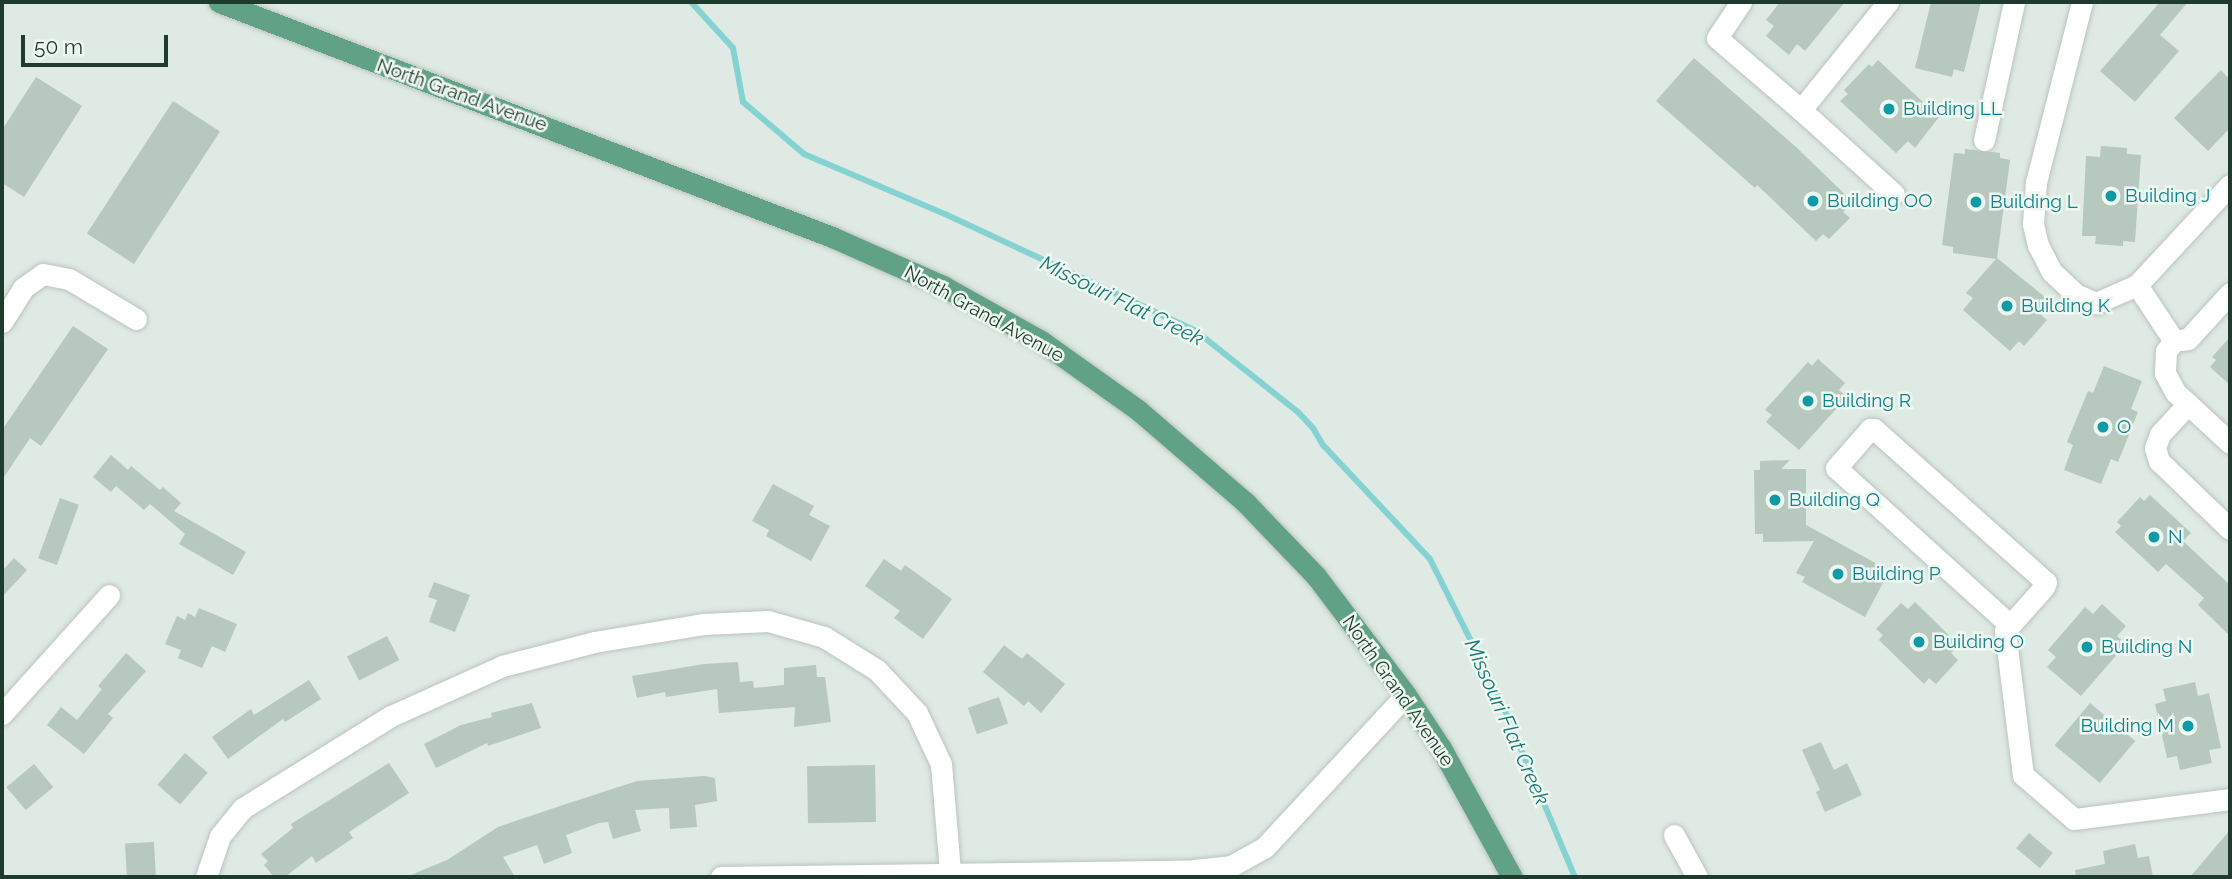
<!DOCTYPE html>
<html>
<head>
<meta charset="utf-8">
<style>
  body { margin:0 }
  #map { position:relative; width:2232px; height:879px; overflow:hidden; background:#deeae3; font-family:Raleway,sans-serif }
  div>[style] { position:absolute }
  .stream>* { height:6px; margin:-3px; padding:0 3px; transform-origin:3px; border-radius:3px; background:#84d2d1 }
  .building>* { inset:0; background:#b7c8be; transform-origin:0 0 }
  .roads { filter:drop-shadow(0 0 2px #bcc4c0) drop-shadow(0 0 2px #bcc4c0) }
  .minor>* { height:21px; margin:-10.5px; padding:0 10.5px; transform-origin:10.5px; border-radius:10.5px; background:#fff }
  .major>* { height:21px; margin:-10.5px; padding:0 10.5px; transform-origin:10.5px; border-radius:10.5px; background:#61a286 }
  .dots>* { width:19px; height:19px; translate:-50% -50%; box-sizing:border-box; border:4px solid #eff7f1; border-radius:50% }
  span { translate:-50% -50%; white-space:nowrap; text-align:center; line-height:1.15; -webkit-text-stroke:5px #eff7f1; paint-order:stroke }
  .street-label { font-size:19px; color:#1f3b2e }
  .culture-label { font-size:19px; color:#0d838f }
  .left { translate:0 -50%; text-align:left }
  .right { translate:-100% -50%; text-align:right }
  .water-label { font-size:21px; color:#187877; font-style:italic }
  .frame { position:absolute; inset:0; border:4px solid #1f3b2e; pointer-events:none }
  .scale { position:absolute; left:21px; top:35px; width:147px; height:32px; box-sizing:border-box; border:4px solid #1f3b2e; border-top:0; padding-left:9px; font-size:21px; line-height:24px; white-space:nowrap; color:#1f3b2e; -webkit-text-stroke:5px #eff7f1; paint-order:stroke }
</style>
</head>
<body>
<div id="map">
  <div class="stream">
    <div style="left:691px;top:2px;width:62px;rotate:47.6deg"></div>
    <div style="left:733px;top:48px;width:55px;rotate:79.5deg"></div>
    <div style="left:743px;top:102px;width:80px;rotate:40.4deg"></div>
    <div style="left:804px;top:154px;width:153px;rotate:23.1deg"></div>
    <div style="left:945px;top:214px;width:277px;rotate:25deg"></div>
    <div style="left:1196px;top:331px;width:130px;rotate:38.5deg"></div>
    <div style="left:1298px;top:412px;width:22px;rotate:47deg"></div>
    <div style="left:1313px;top:428px;width:20px;rotate:60deg"></div>
    <div style="left:1323px;top:445px;width:156px;rotate:46.8deg"></div>
    <div style="left:1430px;top:559px;width:157px;rotate:63.4deg"></div>
    <div style="left:1500px;top:699px;width:193px;rotate:67.2deg"></div>
  </div>
  <div class="building">
    <div style="clip-path:polygon(1780px 2px,1845px 2px,1805px 51px,1797px 44px,1789px 55px,1766px 36px,1774px 26px,1766px 20px)"></div>
    <div style="clip-path:polygon(1931px 2px,1981px 2px,1964px 72px,1954px 69px,1952px 77px,1915px 68px)"></div>
    <div style="clip-path:polygon(2160px 2px,2188px 2px,2160px 35px,2179px 51px,2135px 102px,2100px 71px)"></div>
    <div style="clip-path:polygon(1694px 58px,1796px 147px,1853px 202px,1843px 212px,1850px 218px,1829px 239px,1823px 234px,1816px 241px,1757px 185px,1755px 188px,1656px 101px)"></div>
    <div style="clip-path:polygon(1878px 60px,1939px 117px,1915px 148px,1908px 141px,1896px 153px,1840px 101px,1848px 94px,1844px 90px,1869px 64px,1872px 67px)"></div>
    <div style="clip-path:polygon(2221px 70px,2230px 80px,2230px 128px,2208px 151px,2174px 118px)"></div>
    <div style="clip-path:polygon(36px 77px,82px 106px,24px 197px,2px 183px,2px 130px)"></div>
    <div style="left:173px;top:101px;width:56px;height:158px;rotate:33deg"></div>
    <div style="clip-path:polygon(2101px 146px,2127px 148px,2127px 154px,2141px 155px,2135px 242px,2123px 241px,2123px 246px,2095px 244px,2096px 236px,2082px 236px,2086px 156px,2100px 157px)"></div>
    <div style="clip-path:polygon(1965px 149px,2000px 153px,2000px 158px,2010px 160px,1997px 258px,2051px 302px,2040px 314px,2047px 320px,2024px 346px,2019px 341px,2010px 351px,1963px 310px,1973px 298px,1966px 293px,1996px 259px,1953px 253px,1953px 247px,1942px 245px,1954px 153px,1965px 154px)"></div>
    <div style="clip-path:polygon(73px 326px,108px 349px,41px 446px,30px 438px,2px 480px,2px 430px)"></div>
    <div style="clip-path:polygon(2230px 337px,2230px 385px,2210px 367px,2216px 360px,2212px 357px)"></div>
    <div style="clip-path:polygon(1818px 359px,1845px 383px,1839px 390px,1847px 397px,1799px 450px,1766px 422px,1772px 415px,1765px 410px,1808px 362px,1812px 366px)"></div>
    <div style="clip-path:polygon(2104px 366px,2142px 381px,2131px 409px,2138px 412px,2118px 462px,2111px 459px,2101px 484px,2064px 470px,2073px 445px,2067px 442px,2088px 391px,2093px 393px)"></div>
    <div style="clip-path:polygon(111px 455px,128px 470px,131px 466px,160px 490px,163px 487px,181px 503px,174px 511px,246px 552px,233px 575px,179px 544px,185px 534px,150px 504px,144px 510px,116px 486px,111px 492px,93px 477px)"></div>
    <div style="clip-path:polygon(1790px 460px,1781px 469px,1806px 469px,1806px 525px,1881px 566px,1875px 576px,1884px 581px,1865px 617px,1802px 582px,1805px 577px,1796px 573px,1814px 541px,1763px 542px,1763px 534px,1755px 534px,1754px 470px,1760px 470px,1760px 461px)"></div>
    <div style="clip-path:polygon(773px 484px,814px 506px,809px 515px,830px 526px,811px 561px,766px 536px,769px 530px,752px 521px)"></div>
    <div style="clip-path:polygon(2150px 495px,2191px 533px,2183px 541px,2230px 585px,2230px 636px,2198px 605px,2204px 598px,2166px 564px,2158px 572px,2115px 532px,2121px 526px,2117px 522px,2140px 497px,2144px 501px)"></div>
    <div style="left:60px;top:498px;width:20px;height:64px;rotate:20deg"></div>
    <div style="clip-path:polygon(14px 558px,27px 570px,2px 597px,2px 571px)"></div>
    <div style="clip-path:polygon(884px 559px,901px 571px,905px 565px,952px 599px,923px 639px,894px 618px,900px 611px,865px 586px)"></div>
    <div style="clip-path:polygon(434px 582px,470px 595px,455px 632px,429px 622px,437px 600px,428px 597px)"></div>
    <div style="clip-path:polygon(1915px 602px,1959px 645px,1951px 653px,1958px 660px,1936px 684px,1929px 678px,1924px 684px,1879px 640px,1883px 635px,1876px 629px,1901px 603px,1908px 609px)"></div>
    <div style="clip-path:polygon(2102px 604px,2126px 626px,2117px 636px,2126px 644px,2081px 696px,2047px 667px,2056px 657px,2048px 650px,2085px 607px,2093px 614px)"></div>
    <div style="clip-path:polygon(199px 608px,237px 624px,225px 652px,212px 646px,202px 668px,178px 658px,181px 650px,165px 644px,177px 616px,185px 620px,188px 613px,195px 617px)"></div>
    <div style="left:387px;top:636px;width:27px;height:45px;rotate:63deg"></div>
    <div style="clip-path:polygon(1004px 645px,1022px 659px,1027px 653px,1065px 684px,1041px 713px,1028px 701px,1024px 706px,983px 672px)"></div>
    <div style="clip-path:polygon(126px 653px,146px 671px,108px 714px,113px 718px,84px 754px,47px 725px,61px 707px,77px 720px,102px 689px,98px 686px)"></div>
    <div style="clip-path:polygon(738px 662px,740px 682px,753px 681px,754px 688px,784px 685px,784px 668px,816px 665px,817px 677px,825px 677px,831px 722px,794px 727px,795px 707px,719px 713px,717px 689px,666px 697px,665px 692px,637px 698px,632px 676px,704px 664px)"></div>
    <div style="clip-path:polygon(309px 680px,321px 699px,285px 722px,283px 719px,228px 759px,212px 737px,251px 709px,254px 715px)"></div>
    <div style="clip-path:polygon(2195px 682px,2198px 696px,2209px 693px,2221px 748px,2209px 750px,2212px 763px,2180px 770px,2177px 756px,2167px 758px,2155px 704px,2166px 701px,2163px 689px)"></div>
    <div style="left:999px;top:697px;width:28px;height:33px;rotate:71deg"></div>
    <div style="clip-path:polygon(532px 703px,541px 728px,488px 746px,487px 743px,436px 768px,424px 744px,461px 725px,492px 717px,491px 713px)"></div>
    <div style="left:2090px;top:703px;width:59px;height:55px;rotate:40deg"></div>
    <div style="clip-path:polygon(1821px 742px,1834px 770px,1847px 763px,1862px 795px,1825px 812px,1816px 792px,1820px 790px,1802px 750px)"></div>
    <div style="left:185px;top:753px;width:30px;height:42px;rotate:41deg"></div>
    <div style="clip-path:polygon(389px 763px,409px 793px,349px 832px,353px 838px,316px 863px,312px 856px,285px 877px,274px 877px,264px 865px,268px 861px,261px 854px,293px 828px,291px 824px)"></div>
    <div style="left:34px;top:764px;width:30px;height:36px;rotate:50deg"></div>
    <div style="left:875px;top:765px;width:57px;height:68px;rotate:89deg"></div>
    <div style="clip-path:polygon(704px 776px,715px 778px,717px 801px,695px 805px,697px 827px,670px 829px,669px 808px,635px 810px,641px 831px,613px 839px,608px 822px,599px 823px,566px 835px,572px 853px,544px 864px,537px 845px,503px 857px,515px 877px,406px 877px,447px 860px,498px 827px,563px 805px,637px 781px)"></div>
    <div style="clip-path:polygon(2230px 830px,2230px 877px,2190px 877px)"></div>
    <div style="left:2029px;top:833px;width:31px;height:20px;rotate:40deg"></div>
    <div style="left:154px;top:842px;width:35px;height:29px;rotate:87deg"></div>
    <div style="clip-path:polygon(2135px 844px,2138px 858px,2149px 856px,2153px 877px,2076px 877px,2075px 870px,2105px 864px,2103px 851px)"></div>
  </div>
  <div class="roads">
    <div class="minor">
      <div style="left:1741px;top:2px;width:43px;rotate:123.7deg"></div>
      <div style="left:1717px;top:38px;width:111px;rotate:40.6deg"></div>
      <div style="left:1888px;top:2px;width:139px;rotate:128.9deg"></div>
      <div style="left:1801px;top:110px;width:125px;rotate:42.1deg"></div>
      <div style="left:2082px;top:2px;width:186px;rotate:104.3deg"></div>
      <div style="left:2036px;top:182px;width:42px;rotate:94.1deg"></div>
      <div style="left:2033px;top:224px;width:22px;rotate:77deg"></div>
      <div style="left:2038px;top:245px;width:30px;rotate:63deg"></div>
      <div style="left:2052px;top:272px;width:34px;rotate:43deg"></div>
      <div style="left:2077px;top:295px;width:21px;rotate:23deg"></div>
      <div style="left:2096px;top:303px;width:45px;rotate:-23.7deg"></div>
      <div style="left:2137px;top:285px;width:67px;rotate:56.5deg"></div>
      <div style="left:1984px;top:140px;width:141px;rotate:-77.7deg"></div>
      <div style="left:2137px;top:285px;width:137px;rotate:-47.1deg"></div>
      <div style="left:2230px;top:293px;width:62px;rotate:132.4deg"></div>
      <div style="left:2188px;top:339px;width:14px;rotate:172deg"></div>
      <div style="left:2174px;top:341px;width:13px;rotate:129deg"></div>
      <div style="left:2166px;top:351px;width:22px;rotate:93deg"></div>
      <div style="left:2165px;top:373px;width:21px;rotate:62deg"></div>
      <div style="left:2175px;top:392px;width:18px;rotate:43deg"></div>
      <div style="left:2188px;top:404px;width:41px;rotate:133deg"></div>
      <div style="left:2160px;top:434px;width:15px;rotate:110deg"></div>
      <div style="left:2155px;top:448px;width:14px;rotate:73deg"></div>
      <div style="left:2159px;top:461px;width:98px;rotate:43.8deg"></div>
      <div style="left:2px;top:322px;width:40px;rotate:-58deg"></div>
      <div style="left:23px;top:288px;width:24px;rotate:-35deg"></div>
      <div style="left:43px;top:274px;width:26px;rotate:11deg"></div>
      <div style="left:69px;top:279px;width:78px;rotate:30.8deg"></div>
      <div style="left:2188px;top:404px;width:57px;rotate:42.9deg"></div>
      <div style="left:2010px;top:625px;width:234px;rotate:-137.9deg"></div>
      <div style="left:1836px;top:468px;width:52px;rotate:-48.9deg"></div>
      <div style="left:1870px;top:429px;width:4px"></div>
      <div style="left:1874px;top:429px;width:230px;rotate:41.7deg"></div>
      <div style="left:2046px;top:582px;width:5px;rotate:112deg"></div>
      <div style="left:2044px;top:587px;width:59px;rotate:131.6deg"></div>
      <div style="left:2005px;top:631px;width:145px;rotate:82.9deg"></div>
      <div style="left:2023px;top:775px;width:67px;rotate:40.8deg"></div>
      <div style="left:2074px;top:819px;width:157px;rotate:-7.3deg"></div>
      <div style="left:2px;top:714px;width:160px;rotate:-48deg"></div>
      <div style="left:1674px;top:835px;width:48px;rotate:61.3deg"></div>
      <div style="left:206px;top:877px;width:43px;rotate:-71.1deg"></div>
      <div style="left:220px;top:836px;width:36px;rotate:-51deg"></div>
      <div style="left:243px;top:808px;width:174px;rotate:-31.9deg"></div>
      <div style="left:391px;top:716px;width:122px;rotate:-24.2deg"></div>
      <div style="left:502px;top:666px;width:95px;rotate:-14.6deg"></div>
      <div style="left:594px;top:642px;width:110px;rotate:-9.4deg"></div>
      <div style="left:703px;top:624px;width:65px;rotate:-2.6deg"></div>
      <div style="left:768px;top:621px;width:58px;rotate:15.9deg"></div>
      <div style="left:824px;top:637px;width:62px;rotate:31.9deg"></div>
      <div style="left:877px;top:670px;width:59px;rotate:47.1deg"></div>
      <div style="left:917px;top:713px;width:56px;rotate:64.8deg"></div>
      <div style="left:941px;top:764px;width:108px;rotate:85.2deg"></div>
      <div style="left:721px;top:877px;width:473px;rotate:-0.8deg"></div>
      <div style="left:1194px;top:870px;width:37px;rotate:-6deg"></div>
      <div style="left:1231px;top:866px;width:39px;rotate:-29deg"></div>
      <div style="left:1265px;top:847px;width:207px;rotate:-47.2deg"></div>
    </div>
    <div class="major">
      <div style="left:219px;top:2px;width:657px;rotate:20.97deg"></div>
      <div style="left:832px;top:237px;width:121px;rotate:23.8deg"></div>
      <div style="left:943px;top:286px;width:112px;rotate:29.3deg"></div>
      <div style="left:1041px;top:341px;width:119px;rotate:35.4deg"></div>
      <div style="left:1138px;top:410px;width:143px;rotate:40.7deg"></div>
      <div style="left:1246px;top:503px;width:101px;rotate:46.2deg"></div>
      <div style="left:1316px;top:576px;width:149px;rotate:52.9deg"></div>
      <div style="left:1406px;top:695px;width:64px;rotate:56.6deg"></div>
      <div style="left:1441px;top:748px;width:147px;rotate:61.2deg"></div>
    </div>
  </div>
  <div class="dots">
    <div style="left:1889px;top:109px;background:#0f9aa8"></div>
    <div style="left:2111px;top:196px;background:#0f9aa8"></div>
    <div style="left:1813px;top:201px;background:#0f9aa8"></div>
    <div style="left:1976px;top:202px;background:#0f9aa8"></div>
    <div style="left:2007px;top:306px;background:#0f9aa8"></div>
    <div style="left:1808px;top:401px;background:#0f9aa8"></div>
    <div style="left:2103px;top:427px;background:#0f9aa8"></div>
    <div style="left:1775px;top:500px;background:#0f9aa8"></div>
    <div style="left:2154px;top:537px;background:#0f9aa8"></div>
    <div style="left:1838px;top:574px;background:#0f9aa8"></div>
    <div style="left:1919px;top:642px;background:#0f9aa8"></div>
    <div style="left:2087px;top:647px;background:#0f9aa8"></div>
    <div style="left:2188px;top:726px;background:#0f9aa8"></div>
  </div>
  <div class="street-label">
    <span style="left:462px;top:95px;rotate:20deg">North Grand Avenue</span>
    <span style="left:984px;top:314px;rotate:29deg">North Grand Avenue</span>
    <span style="left:1398px;top:691px;rotate:55deg">North Grand Avenue</span>
  </div>
  <div class="culture-label">
    <span class="left" style="left:1903px;top:109px">Building LL</span>
    <span class="left" style="left:2125px;top:196px">Building J</span>
    <span class="left" style="left:1827px;top:201px">Building OO</span>
    <span class="left" style="left:1990px;top:202px">Building L</span>
    <span class="left" style="left:2021px;top:306px">Building K</span>
    <span class="left" style="left:1822px;top:401px">Building R</span>
    <span class="left" style="left:2117px;top:427px">O</span>
    <span class="left" style="left:1789px;top:500px">Building Q</span>
    <span class="left" style="left:2168px;top:537px">N</span>
    <span class="left" style="left:1852px;top:574px">Building P</span>
    <span class="left" style="left:1933px;top:642px">Building O</span>
    <span class="left" style="left:2101px;top:647px">Building N</span>
    <span class="right" style="left:2174px;top:726px">Building M</span>
  </div>
  <div class="water-label">
    <span style="left:1122px;top:301px;rotate:26deg">Missouri Flat Creek</span>
    <span style="left:1507px;top:722px;rotate:66deg">Missouri Flat Creek</span>
  </div>
  <div class="frame"></div>
  <div class="scale">50 m</div>
</div>
</body>
</html>
